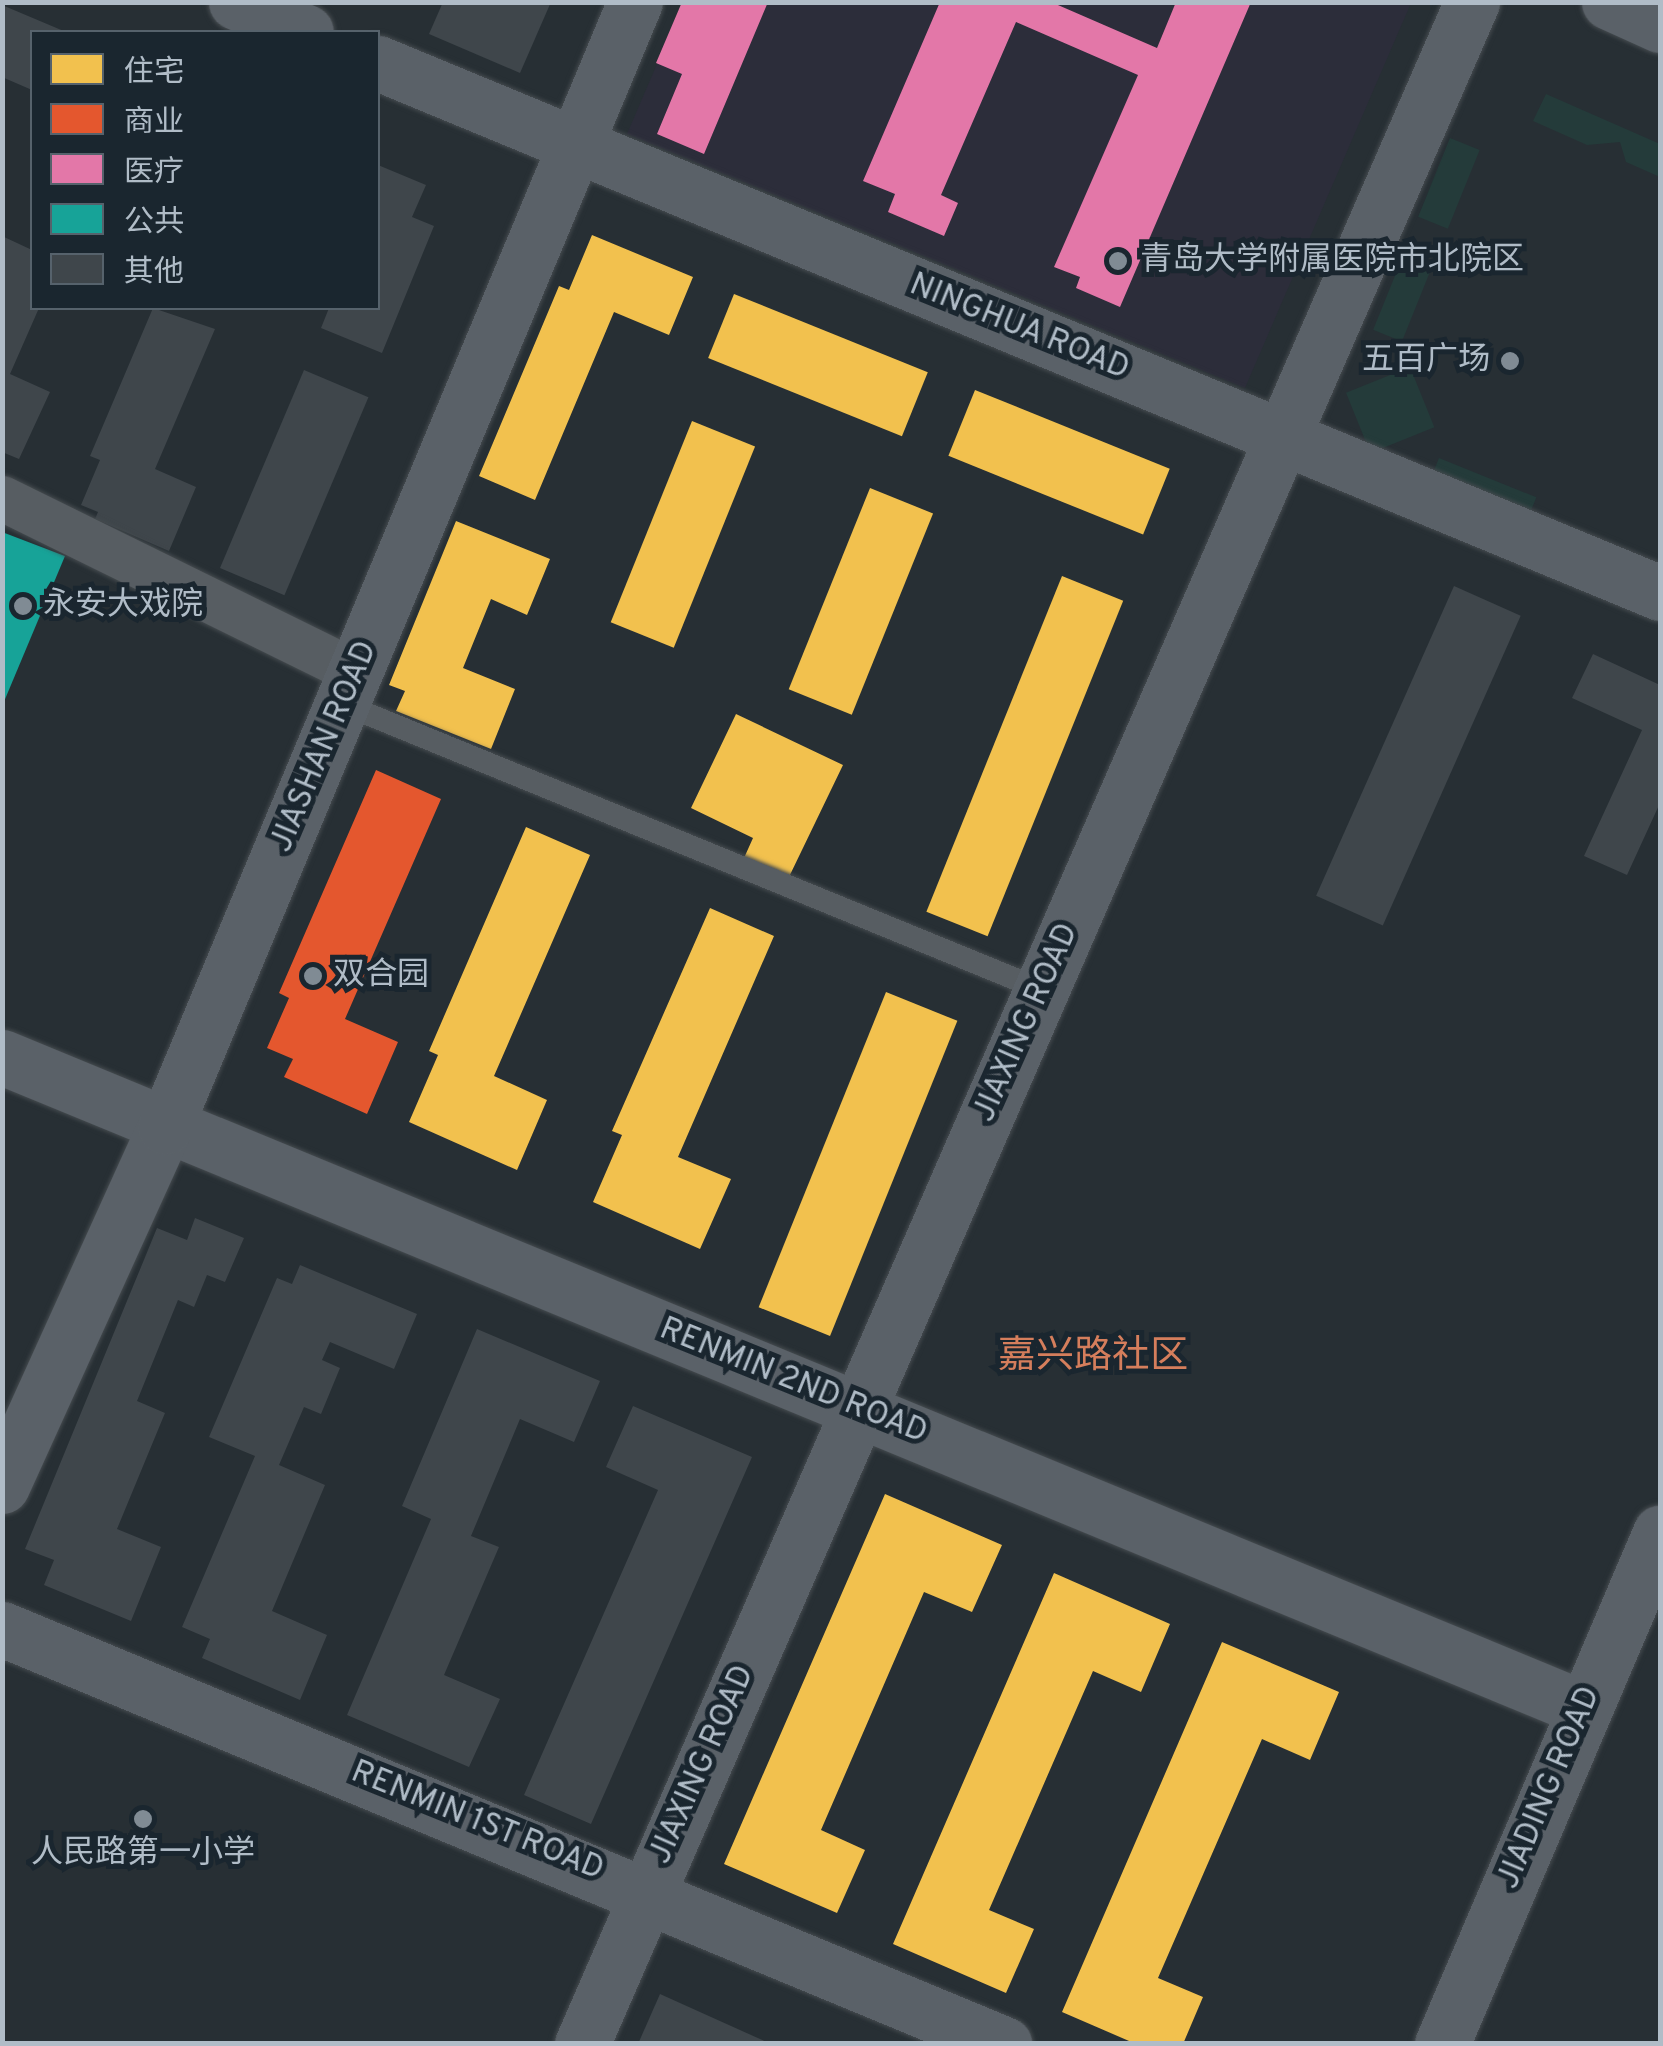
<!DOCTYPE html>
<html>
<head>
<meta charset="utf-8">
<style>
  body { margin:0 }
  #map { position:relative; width:1663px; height:2046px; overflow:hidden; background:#272f34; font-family:Overpass,"Noto Sans SC",sans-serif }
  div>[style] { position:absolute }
  .medical>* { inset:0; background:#2c2d3a }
  .green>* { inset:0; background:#243b3a; transform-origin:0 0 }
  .homes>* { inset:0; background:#f2c14e; transform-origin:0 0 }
  .shops>* { inset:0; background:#e4572e }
  .health>* { inset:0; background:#e377a8 }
  .public>* { inset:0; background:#17a398 }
  .building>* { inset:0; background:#3f464b; transform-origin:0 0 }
  .roads { filter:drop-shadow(0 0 2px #454b4f) drop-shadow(0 0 2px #454b4f) }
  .lane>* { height:22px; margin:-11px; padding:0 11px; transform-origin:11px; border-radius:11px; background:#575d62 }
  .street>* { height:45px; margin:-22.5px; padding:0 22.5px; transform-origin:22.5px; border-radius:22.5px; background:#575d62 }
  .secondary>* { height:55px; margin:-27.5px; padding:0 27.5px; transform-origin:27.5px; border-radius:27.5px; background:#5a6168 }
  .dots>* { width:28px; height:28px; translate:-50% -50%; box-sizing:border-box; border:5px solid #1a262f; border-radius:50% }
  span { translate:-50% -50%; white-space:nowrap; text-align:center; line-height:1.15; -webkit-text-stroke:10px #1a262f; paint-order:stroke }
  .poi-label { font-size:32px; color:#b0bcc7 }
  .left { translate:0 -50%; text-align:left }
  .right { translate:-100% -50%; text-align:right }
  .street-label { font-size:32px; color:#b0bcc7 }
  .quarter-label { font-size:38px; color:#d57e5c }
  .frame { position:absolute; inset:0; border:5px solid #b0bcc7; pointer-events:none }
  .legend { position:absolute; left:30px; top:30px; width:350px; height:280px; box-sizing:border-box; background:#1a262f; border:2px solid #56626c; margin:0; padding:12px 18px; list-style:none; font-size:30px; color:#b0bcc7 }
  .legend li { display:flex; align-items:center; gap:20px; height:50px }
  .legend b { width:50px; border:2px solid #56626c }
</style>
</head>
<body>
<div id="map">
  <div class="medical">
    <div style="clip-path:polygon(683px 3px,1411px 3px,1245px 388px,627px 134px)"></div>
  </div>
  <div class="green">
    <div style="clip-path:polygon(1546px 94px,1660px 144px,1660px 177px,1626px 162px,1620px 142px,1587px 145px,1533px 121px)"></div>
    <div style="left:1450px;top:138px;width:32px;height:85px;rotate:22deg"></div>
    <div style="left:1405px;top:251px;width:31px;height:85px;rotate:22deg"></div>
    <div style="left:1410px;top:367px;width:65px;height:69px;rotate:68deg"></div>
    <div style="left:1439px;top:458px;width:105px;height:23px;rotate:22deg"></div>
  </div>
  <div class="homes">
    <div style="clip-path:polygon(592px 235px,693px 277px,669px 335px,614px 312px,535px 500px,479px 476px,559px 286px,569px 290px)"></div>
    <div style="left:734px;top:294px;width:209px;height:69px;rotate:22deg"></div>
    <div style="left:975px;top:390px;width:210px;height:71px;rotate:22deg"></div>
    <div style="left:692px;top:421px;width:68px;height:217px;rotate:22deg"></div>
    <div style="left:870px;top:488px;width:68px;height:217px;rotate:22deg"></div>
    <div style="clip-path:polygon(456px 521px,550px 559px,527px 615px,491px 599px,463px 668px,515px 689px,491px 749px,396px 711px,405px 691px,389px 685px)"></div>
    <div style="left:1062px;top:576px;width:66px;height:362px;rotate:22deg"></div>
    <div style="clip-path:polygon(736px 714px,843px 765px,788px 879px,744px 858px,753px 838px,691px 808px)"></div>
    <div style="clip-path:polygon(526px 827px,590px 855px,494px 1076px,547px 1100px,517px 1170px,409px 1122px,438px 1055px,429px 1051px)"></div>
    <div style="clip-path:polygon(710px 908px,774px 936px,678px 1157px,731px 1179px,700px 1249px,593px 1202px,622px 1135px,612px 1131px)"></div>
    <div style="left:886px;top:992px;width:77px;height:340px;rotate:22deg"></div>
    <div style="clip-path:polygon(885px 1494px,1002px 1545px,972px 1612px,924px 1592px,821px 1830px,865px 1850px,837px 1913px,724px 1864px)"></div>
    <div style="clip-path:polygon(1054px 1573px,1170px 1624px,1141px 1692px,1093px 1671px,989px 1910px,1034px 1929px,1006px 1993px,893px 1944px)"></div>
    <div style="clip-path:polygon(1222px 1642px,1339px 1692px,1310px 1760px,1262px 1739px,1158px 1978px,1203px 1997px,1183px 2044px,1136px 2044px,1062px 2012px)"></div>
  </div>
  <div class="shops">
    <div style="clip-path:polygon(376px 770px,441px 799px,345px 1019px,398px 1042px,367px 1114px,284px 1077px,293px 1059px,267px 1048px,289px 998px,279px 993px)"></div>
  </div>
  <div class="health">
    <div style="clip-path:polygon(682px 2px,768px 2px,704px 154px,657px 134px,682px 74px,656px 63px)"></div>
    <div style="clip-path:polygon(940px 2px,1051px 2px,1157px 48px,1176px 2px,1251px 2px,1120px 307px,1076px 288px,1080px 277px,1054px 267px,1138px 75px,1016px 22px,941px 195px,958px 203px,944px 236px,888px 212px,895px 194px,863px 181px)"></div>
  </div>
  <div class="public">
    <div style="clip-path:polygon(2px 532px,65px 556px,3px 704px,2px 704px)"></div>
  </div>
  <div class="building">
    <div style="clip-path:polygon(443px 2px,551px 2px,520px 73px,429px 34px)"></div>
    <div style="clip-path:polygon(2px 5px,66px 32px,32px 32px,32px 90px,2px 77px)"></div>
    <div style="clip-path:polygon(378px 165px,426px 185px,412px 217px,434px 226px,382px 353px,321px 328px,329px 308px,378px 308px)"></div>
    <div style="clip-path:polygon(2px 236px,32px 250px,32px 308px,39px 308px,10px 374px,50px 392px,19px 459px,2px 452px)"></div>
    <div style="clip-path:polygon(153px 308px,215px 329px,155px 469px,196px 487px,169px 551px,95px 519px,98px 512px,81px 505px,100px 460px,90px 456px)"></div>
    <div style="left:304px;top:370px;width:70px;height:215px;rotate:23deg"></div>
    <div style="left:1454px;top:586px;width:73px;height:339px;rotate:24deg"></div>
    <div style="clip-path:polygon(1593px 654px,1660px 685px,1660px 803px,1627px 875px,1584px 856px,1642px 730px,1572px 698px)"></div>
    <div style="clip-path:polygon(195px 1218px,244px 1238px,225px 1282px,207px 1275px,194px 1307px,178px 1300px,137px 1401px,165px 1413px,117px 1529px,161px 1547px,131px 1621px,44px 1585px,54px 1560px,25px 1549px,157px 1228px,187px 1240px)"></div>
    <div style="clip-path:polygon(300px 1265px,417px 1314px,394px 1369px,330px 1342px,322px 1360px,340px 1368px,321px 1414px,304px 1407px,279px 1465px,325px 1485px,272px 1611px,327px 1635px,300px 1700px,202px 1658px,210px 1639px,182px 1627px,255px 1456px,209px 1437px,277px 1278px,292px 1284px)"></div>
    <div style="clip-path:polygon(477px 1329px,600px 1381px,574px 1442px,520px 1419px,471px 1536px,499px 1547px,444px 1675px,500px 1699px,469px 1767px,347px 1715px,431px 1519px,402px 1506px)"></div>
    <div style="clip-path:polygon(633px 1406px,752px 1457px,591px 1824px,524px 1795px,658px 1490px,606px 1467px)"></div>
    <div style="clip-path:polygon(660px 1994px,771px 2044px,638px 2044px)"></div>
  </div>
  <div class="roads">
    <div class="lane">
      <div style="left:343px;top:704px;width:755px;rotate:22.25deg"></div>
    </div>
    <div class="street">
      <div style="left:2px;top:498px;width:394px;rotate:26.2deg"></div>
    </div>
    <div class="secondary">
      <div style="left:236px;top:2px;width:76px;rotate:23.2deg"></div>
      <div style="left:1609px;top:2px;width:56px;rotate:24.3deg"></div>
      <div style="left:378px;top:63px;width:1387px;rotate:22.46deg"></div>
      <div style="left:2px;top:1057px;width:1710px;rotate:22.38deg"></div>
      <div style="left:2px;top:1486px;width:394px;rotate:-65.6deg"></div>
      <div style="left:165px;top:1127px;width:1219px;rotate:-67.33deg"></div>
      <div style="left:2px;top:1629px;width:1085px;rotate:22.5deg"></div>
      <div style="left:582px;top:2044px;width:2228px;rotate:-66.45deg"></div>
      <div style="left:1442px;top:2044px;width:556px;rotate:-66.9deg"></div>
    </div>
  </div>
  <div class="dots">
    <div style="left:1118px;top:261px;background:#808b94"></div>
    <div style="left:1510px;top:361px;background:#808b94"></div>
    <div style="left:23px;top:606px;background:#808b94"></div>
    <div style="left:313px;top:976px;background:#808b94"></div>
    <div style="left:143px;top:1819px;background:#808b94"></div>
  </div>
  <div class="poi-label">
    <span class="left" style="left:1140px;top:261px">青岛大学附属医院市北院区</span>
    <span class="right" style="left:1490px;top:361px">五百广场</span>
    <span class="left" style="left:43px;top:606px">永安大戏院</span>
    <span class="left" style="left:333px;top:976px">双合园</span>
    <span style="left:143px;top:1854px">人民路第一小学</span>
  </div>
  <div class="street-label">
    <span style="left:1019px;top:328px;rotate:22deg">NINGHUA ROAD</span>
    <span style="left:325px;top:747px;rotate:-67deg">JIASHAN ROAD</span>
    <span style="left:1027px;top:1023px;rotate:-66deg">JIAXING ROAD</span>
    <span style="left:793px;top:1382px;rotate:22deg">RENMIN 2ND ROAD</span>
    <span style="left:703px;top:1765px;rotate:-66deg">JIAXING ROAD</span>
    <span style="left:1550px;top:1788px;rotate:-67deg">JIADING ROAD</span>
    <span style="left:477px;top:1822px;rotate:22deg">RENMIN 1ST ROAD</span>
  </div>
  <div class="quarter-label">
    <span style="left:1093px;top:1358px">嘉兴路社区</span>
  </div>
  <div class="frame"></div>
  <ul class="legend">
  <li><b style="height:28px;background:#f2c14e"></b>住宅</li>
  <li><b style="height:28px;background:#e4572e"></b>商业</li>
  <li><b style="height:28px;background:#e377a8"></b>医疗</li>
  <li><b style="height:28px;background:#17a398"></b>公共</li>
  <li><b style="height:28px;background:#3f464b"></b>其他</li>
  </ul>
</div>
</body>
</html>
